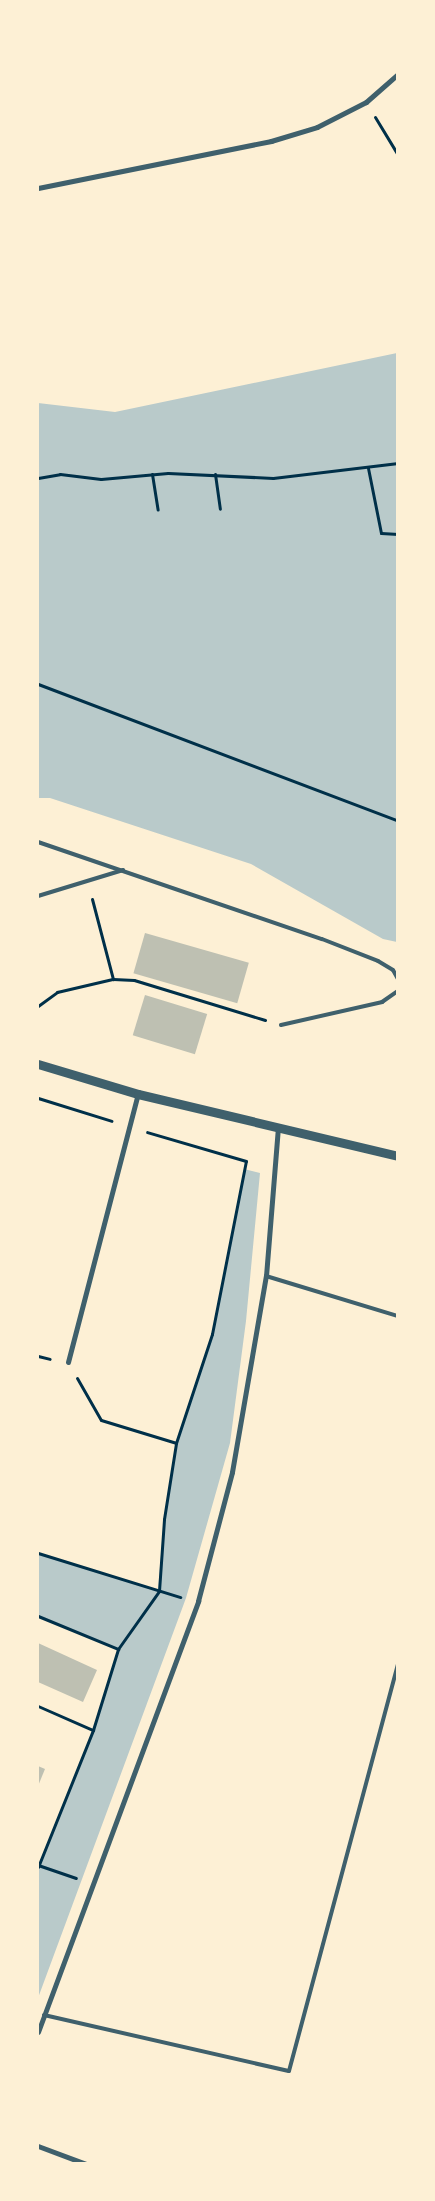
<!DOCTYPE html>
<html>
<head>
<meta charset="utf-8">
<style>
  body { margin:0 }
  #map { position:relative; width:435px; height:2201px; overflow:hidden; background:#fdf0d5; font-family:"DM Sans",sans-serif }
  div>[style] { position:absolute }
  .green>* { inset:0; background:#b9caca }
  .building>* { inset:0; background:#bec0b2; transform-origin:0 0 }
  .path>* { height:3px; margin:-1.5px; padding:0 1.5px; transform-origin:1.5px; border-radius:1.5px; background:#003049 }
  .service>* { height:4px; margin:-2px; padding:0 2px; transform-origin:2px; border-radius:2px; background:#3f606c }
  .minor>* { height:5px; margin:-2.5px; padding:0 2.5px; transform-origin:2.5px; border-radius:2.5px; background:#3f606c }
  .tertiary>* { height:9px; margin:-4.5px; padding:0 4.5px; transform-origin:4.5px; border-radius:4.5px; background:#3f606c }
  span { translate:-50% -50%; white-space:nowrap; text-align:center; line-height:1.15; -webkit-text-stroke:5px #fdf0d5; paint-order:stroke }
  .frame { position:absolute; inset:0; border:39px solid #fdf0d5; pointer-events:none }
</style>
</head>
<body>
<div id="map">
  <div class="green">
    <div style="clip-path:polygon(397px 353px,397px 942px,383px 939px,251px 864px,50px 798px,38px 798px,38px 403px,115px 412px)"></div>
    <div style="clip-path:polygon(244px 1169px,260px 1173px,246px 1321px,230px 1443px,186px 1598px,38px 1998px,38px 1867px,93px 1730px,118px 1649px,38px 1616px,38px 1553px,158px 1591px,164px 1519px,176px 1443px,212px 1334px)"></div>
  </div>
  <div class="building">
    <div style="left:145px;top:933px;width:108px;height:42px;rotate:16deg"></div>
    <div style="left:145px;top:995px;width:65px;height:42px;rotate:17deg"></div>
    <div style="clip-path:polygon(38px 1643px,97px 1670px,83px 1702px,38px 1682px)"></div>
    <div style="clip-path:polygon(38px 1766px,45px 1769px,38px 1786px)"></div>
  </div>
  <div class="path">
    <div style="left:375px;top:117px;width:44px;rotate:58.8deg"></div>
    <div style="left:368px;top:468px;width:66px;rotate:78.7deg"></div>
    <div style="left:381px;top:533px;width:17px;rotate:3deg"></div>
    <div style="left:152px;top:474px;width:36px;rotate:81deg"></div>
    <div style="left:215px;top:474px;width:35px;rotate:82deg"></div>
    <div style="left:38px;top:478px;width:22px;rotate:-10deg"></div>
    <div style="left:60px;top:474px;width:41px;rotate:7deg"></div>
    <div style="left:101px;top:479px;width:67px;rotate:-5.1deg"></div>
    <div style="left:168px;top:473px;width:105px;rotate:2.7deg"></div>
    <div style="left:273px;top:478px;width:126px;rotate:-6.8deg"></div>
    <div style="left:38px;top:684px;width:385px;rotate:20.8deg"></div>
    <div style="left:92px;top:899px;width:83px;rotate:75.3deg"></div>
    <div style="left:38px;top:1006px;width:24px;rotate:-36deg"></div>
    <div style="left:57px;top:992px;width:57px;rotate:-13.1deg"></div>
    <div style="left:113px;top:979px;width:21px;rotate:3deg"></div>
    <div style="left:134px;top:980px;width:137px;rotate:17deg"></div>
    <div style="left:38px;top:1098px;width:77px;rotate:17.3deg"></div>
    <div style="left:38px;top:1356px;width:12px;rotate:14deg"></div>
    <div style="left:77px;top:1378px;width:48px;rotate:60.3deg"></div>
    <div style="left:101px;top:1420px;width:78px;rotate:17deg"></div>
    <div style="left:38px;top:1553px;width:149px;rotate:17.2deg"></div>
    <div style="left:38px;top:1616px;width:87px;rotate:22.4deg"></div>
    <div style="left:38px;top:1706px;width:60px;rotate:23.6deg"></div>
    <div style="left:38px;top:1865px;width:40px;rotate:18.9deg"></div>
    <div style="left:38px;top:1867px;width:148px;rotate:-68.1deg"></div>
    <div style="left:93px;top:1730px;width:85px;rotate:-72.8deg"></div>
    <div style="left:118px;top:1649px;width:71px;rotate:-54.7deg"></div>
    <div style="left:159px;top:1591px;width:72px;rotate:-86deg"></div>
    <div style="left:164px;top:1519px;width:77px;rotate:-81deg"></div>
    <div style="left:176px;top:1443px;width:115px;rotate:-71.7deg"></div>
    <div style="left:212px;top:1334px;width:176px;rotate:-78.9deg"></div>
    <div style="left:246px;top:1161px;width:103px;rotate:-163.7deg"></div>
  </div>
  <div class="service">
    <div style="left:38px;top:842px;width:300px;rotate:18.9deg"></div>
    <div style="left:322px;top:939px;width:60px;rotate:21.4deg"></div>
    <div style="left:378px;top:961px;width:17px;rotate:31deg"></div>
    <div style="left:393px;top:970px;width:10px;rotate:61deg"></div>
    <div style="left:38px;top:896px;width:89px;rotate:-17deg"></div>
    <div style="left:281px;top:1025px;width:104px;rotate:-12.8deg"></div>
    <div style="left:382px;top:1002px;width:19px;rotate:-35deg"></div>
    <div style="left:266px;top:1276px;width:138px;rotate:16.9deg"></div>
    <div style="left:44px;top:2015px;width:251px;rotate:12.9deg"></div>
    <div style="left:289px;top:2071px;width:421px;rotate:-75deg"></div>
  </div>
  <div class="minor">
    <div style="left:38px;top:188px;width:238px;rotate:-11.4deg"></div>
    <div style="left:271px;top:141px;width:48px;rotate:-16.9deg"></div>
    <div style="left:317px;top:127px;width:55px;rotate:-27deg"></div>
    <div style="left:366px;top:102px;width:43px;rotate:-41.2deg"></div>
    <div style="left:68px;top:1362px;width:277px;rotate:-75.4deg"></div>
    <div style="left:38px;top:2032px;width:460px;rotate:-69.6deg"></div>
    <div style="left:198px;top:1601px;width:133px;rotate:-75.2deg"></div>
    <div style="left:232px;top:1472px;width:199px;rotate:-80.2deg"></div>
    <div style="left:266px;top:1276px;width:150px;rotate:-85.4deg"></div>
    <div style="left:38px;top:2146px;width:51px;rotate:20.6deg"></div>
  </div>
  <div class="tertiary">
    <div style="left:38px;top:1064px;width:104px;rotate:16.7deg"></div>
    <div style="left:138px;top:1094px;width:267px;rotate:13.4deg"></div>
  </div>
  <div class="frame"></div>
</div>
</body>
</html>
